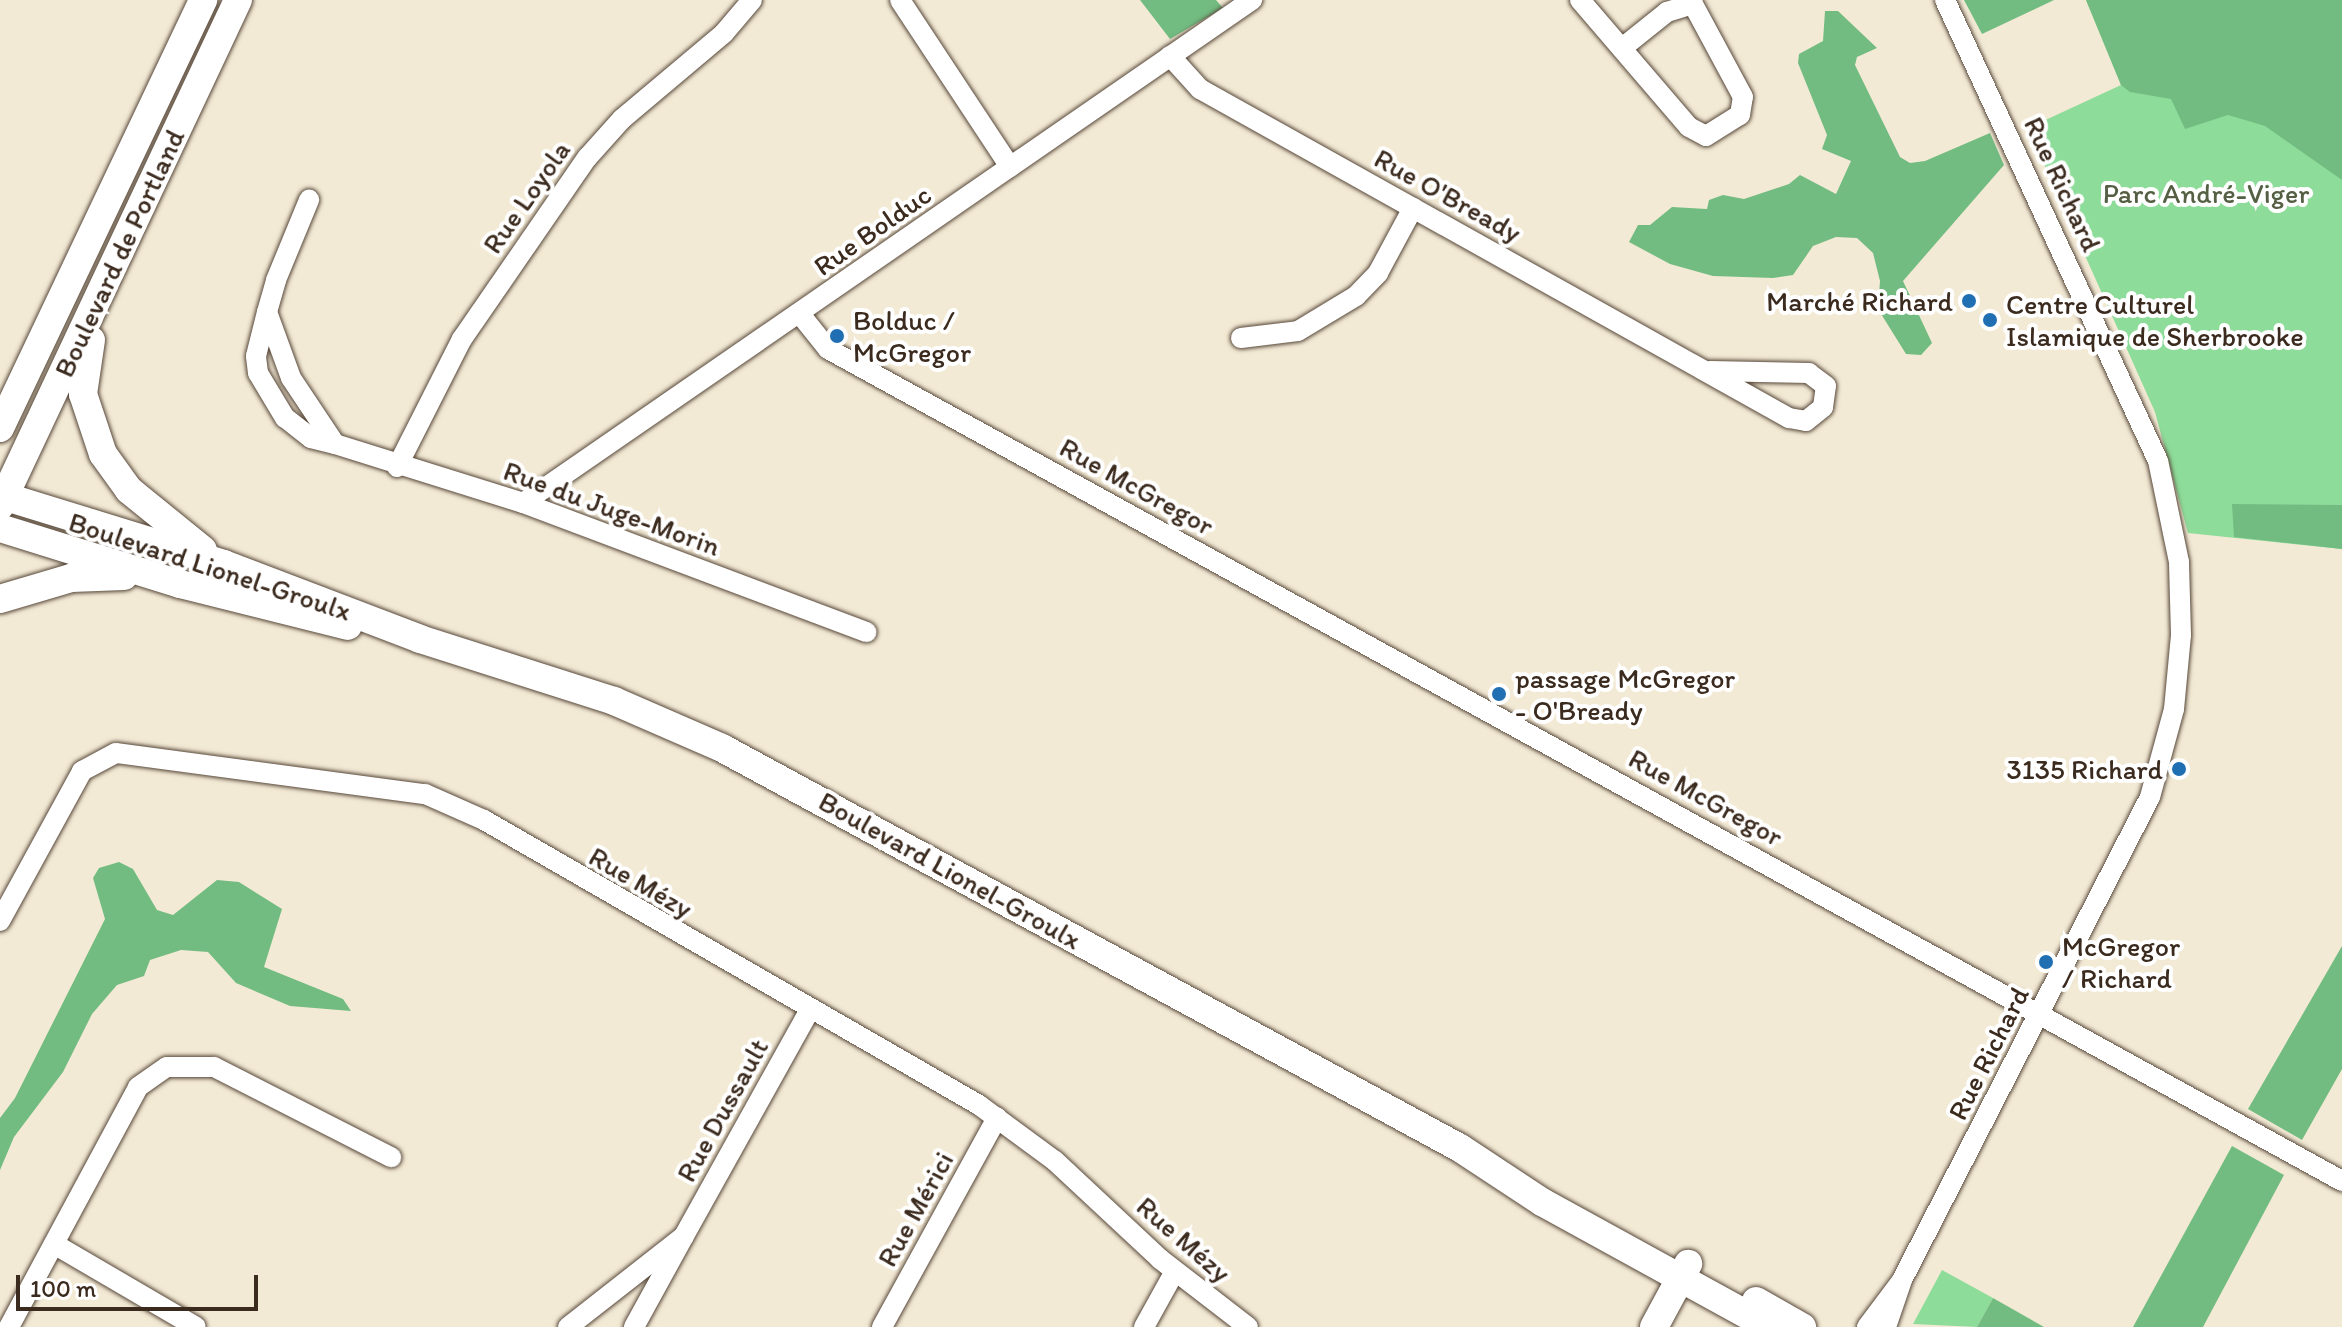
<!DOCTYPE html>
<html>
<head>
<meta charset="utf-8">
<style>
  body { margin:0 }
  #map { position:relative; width:2342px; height:1327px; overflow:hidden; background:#f3ead5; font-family:Itim,sans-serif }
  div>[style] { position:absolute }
  .green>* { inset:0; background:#8edc9a }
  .forest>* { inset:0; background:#72bc82 }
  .roads { filter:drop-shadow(0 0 2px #574739) drop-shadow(0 0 2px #574739) }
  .street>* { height:20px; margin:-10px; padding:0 10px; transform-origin:10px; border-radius:10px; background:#fff }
  .secondary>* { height:28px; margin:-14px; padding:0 14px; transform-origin:14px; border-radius:14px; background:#fff }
  .dots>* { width:22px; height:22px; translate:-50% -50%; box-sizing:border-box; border:4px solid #fff; border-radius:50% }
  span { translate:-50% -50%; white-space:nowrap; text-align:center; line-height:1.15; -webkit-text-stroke:8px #fff; paint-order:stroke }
  .street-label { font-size:28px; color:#3b2a1e }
  .park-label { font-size:28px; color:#545f43 }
  .poi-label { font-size:28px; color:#3b2a1e }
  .right { translate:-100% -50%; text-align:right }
  .left { translate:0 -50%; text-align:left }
  .scale { position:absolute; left:16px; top:1275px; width:242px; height:36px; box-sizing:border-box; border:4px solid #3b2a1e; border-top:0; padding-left:10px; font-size:24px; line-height:28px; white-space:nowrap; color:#3b2a1e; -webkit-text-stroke:6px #fff; paint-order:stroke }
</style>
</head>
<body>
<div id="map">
  <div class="green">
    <div style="clip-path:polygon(2086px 0,2342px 0,2342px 549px,2188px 533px,2155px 412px,2028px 128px,2121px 85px)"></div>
    <div style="clip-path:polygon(1942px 1270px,1993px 1298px,1977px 1327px,1913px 1324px)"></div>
  </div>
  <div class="forest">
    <div style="clip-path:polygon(1140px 0,1216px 0,1223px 8px,1170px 39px)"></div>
    <div style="clip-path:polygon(1964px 0,2054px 0,1982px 34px)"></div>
    <div style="clip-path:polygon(2086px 0,2342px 0,2342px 180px,2265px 126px,2228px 115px,2185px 129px,2171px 99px,2130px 92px,2121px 85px)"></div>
    <div style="clip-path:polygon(1825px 11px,1838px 11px,1877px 48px,1857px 57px,1855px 65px,1900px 157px,1910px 163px,1925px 161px,1990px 133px,2004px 165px,1903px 281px,1932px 343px,1921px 355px,1906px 354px,1878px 309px,1880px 281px,1873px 253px,1857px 238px,1836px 237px,1813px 246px,1793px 275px,1773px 278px,1713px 276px,1670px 264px,1629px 242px,1638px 225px,1650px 225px,1672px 207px,1707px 209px,1709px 200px,1723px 195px,1744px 199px,1789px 184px,1800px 175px,1836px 194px,1851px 161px,1822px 149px,1827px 135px,1798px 63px,1799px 54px,1823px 41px)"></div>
    <div style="clip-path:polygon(2232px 504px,2342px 505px,2342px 549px,2234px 537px)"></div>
    <div style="clip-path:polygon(119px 862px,133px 869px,157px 910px,173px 915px,217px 880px,239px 882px,282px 909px,264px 967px,343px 999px,351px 1011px,290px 1006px,236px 983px,208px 952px,181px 950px,150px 960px,144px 976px,117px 985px,92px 1014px,63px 1072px,14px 1137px,0 1170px,0 1118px,15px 1098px,105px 919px,93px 878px,99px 868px)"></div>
    <div style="clip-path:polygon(2342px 946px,2342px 1069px,2302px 1140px,2248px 1109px)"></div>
    <div style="clip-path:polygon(2232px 1146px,2284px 1175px,2203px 1327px,2133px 1327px)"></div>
    <div style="clip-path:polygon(1993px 1298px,2044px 1327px,1977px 1327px)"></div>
  </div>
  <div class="roads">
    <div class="street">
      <div style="left:900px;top:0;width:200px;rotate:56.6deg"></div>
      <div style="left:1580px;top:0;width:167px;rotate:49.4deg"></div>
      <div style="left:1689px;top:127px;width:19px;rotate:28deg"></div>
      <div style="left:1706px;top:136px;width:40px;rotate:-32deg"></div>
      <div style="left:1740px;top:115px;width:18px;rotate:-81deg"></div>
      <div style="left:1743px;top:97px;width:106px;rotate:-118.3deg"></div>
      <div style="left:1693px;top:4px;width:27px;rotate:163deg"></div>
      <div style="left:1667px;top:12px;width:58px;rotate:141.3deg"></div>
      <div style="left:1170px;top:56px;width:45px;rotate:47.7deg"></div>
      <div style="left:1200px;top:89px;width:675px;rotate:29.19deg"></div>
      <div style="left:1789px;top:418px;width:17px;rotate:10deg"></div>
      <div style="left:1806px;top:421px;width:22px;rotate:-39deg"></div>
      <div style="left:1823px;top:407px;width:21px;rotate:-82deg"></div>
      <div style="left:1826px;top:386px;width:21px;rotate:-143deg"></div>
      <div style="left:1809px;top:373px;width:99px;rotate:-178.8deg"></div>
      <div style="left:267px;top:312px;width:70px;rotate:70deg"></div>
      <div style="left:291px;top:378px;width:79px;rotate:56.3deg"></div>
      <div style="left:335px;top:444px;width:25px;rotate:-166deg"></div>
      <div style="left:311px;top:438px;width:33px;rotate:-142deg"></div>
      <div style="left:285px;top:418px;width:52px;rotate:-121deg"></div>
      <div style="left:258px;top:373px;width:17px;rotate:-97deg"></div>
      <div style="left:256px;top:356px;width:45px;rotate:-76deg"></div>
      <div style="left:267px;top:312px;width:33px;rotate:-74deg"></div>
      <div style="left:276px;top:280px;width:87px;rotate:-67.6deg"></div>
      <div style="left:800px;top:314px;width:45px;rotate:51.3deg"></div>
      <div style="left:828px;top:349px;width:1728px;rotate:28.79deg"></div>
      <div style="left:1241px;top:338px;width:57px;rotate:-7deg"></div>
      <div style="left:1298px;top:331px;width:68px;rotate:-31.1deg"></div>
      <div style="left:1356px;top:296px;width:32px;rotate:-46deg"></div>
      <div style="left:1378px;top:273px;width:74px;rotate:-61.7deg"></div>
      <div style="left:335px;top:444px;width:197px;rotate:17.4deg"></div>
      <div style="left:523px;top:503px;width:367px;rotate:20.6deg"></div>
      <div style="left:397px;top:467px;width:144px;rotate:-63.1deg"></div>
      <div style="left:462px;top:339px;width:220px;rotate:-55.4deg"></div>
      <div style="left:587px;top:158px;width:52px;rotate:-48.1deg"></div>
      <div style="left:622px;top:119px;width:133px;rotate:-40.1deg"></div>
      <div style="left:724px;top:33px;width:43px;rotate:-49.7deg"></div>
      <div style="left:523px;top:503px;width:886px;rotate:-34.61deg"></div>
      <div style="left:0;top:921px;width:171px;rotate:-61.3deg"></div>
      <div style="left:82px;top:771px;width:38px;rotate:-28deg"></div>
      <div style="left:116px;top:753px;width:312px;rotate:7.6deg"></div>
      <div style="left:425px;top:794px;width:64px;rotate:23.8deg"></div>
      <div style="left:484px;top:820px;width:571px;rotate:29.93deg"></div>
      <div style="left:979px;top:1105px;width:94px;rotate:36.4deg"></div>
      <div style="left:1055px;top:1161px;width:144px;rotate:43deg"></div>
      <div style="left:1160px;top:1259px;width:111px;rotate:37.7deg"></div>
      <div style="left:684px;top:1236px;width:257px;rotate:-60.9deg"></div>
      <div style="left:54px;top:1244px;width:164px;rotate:30.3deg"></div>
      <div style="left:9px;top:1327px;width:272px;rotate:-61.7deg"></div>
      <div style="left:138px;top:1087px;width:35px;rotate:-35deg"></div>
      <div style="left:167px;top:1067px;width:47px"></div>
      <div style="left:214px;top:1067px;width:199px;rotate:27deg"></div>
      <div style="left:568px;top:1327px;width:147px;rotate:-38.1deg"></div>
      <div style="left:684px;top:1236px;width:104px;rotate:118.8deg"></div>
      <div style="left:882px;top:1327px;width:239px;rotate:-61.2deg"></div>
      <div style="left:1144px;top:1327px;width:64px;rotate:-61deg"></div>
      <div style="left:1867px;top:1327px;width:55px;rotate:-53.1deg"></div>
      <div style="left:1886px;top:1327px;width:50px;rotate:-71.2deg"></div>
      <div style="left:1902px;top:1280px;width:543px;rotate:-62.82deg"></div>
      <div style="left:2150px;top:797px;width:91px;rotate:-74.7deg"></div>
      <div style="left:2174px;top:709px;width:74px;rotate:-84.6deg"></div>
      <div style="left:2181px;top:635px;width:73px;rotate:-91.6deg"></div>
      <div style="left:2179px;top:562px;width:103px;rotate:-101.7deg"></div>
      <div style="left:2158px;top:461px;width:508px;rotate:-114.8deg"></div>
    </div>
    <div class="secondary">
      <div style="left:91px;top:340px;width:55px;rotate:98.4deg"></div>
      <div style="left:83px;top:394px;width:63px;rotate:71.6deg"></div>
      <div style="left:103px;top:454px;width:44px;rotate:54.2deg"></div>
      <div style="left:129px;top:490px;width:95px;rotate:39deg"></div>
      <div style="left:0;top:428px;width:474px;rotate:-64.6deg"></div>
      <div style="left:0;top:495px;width:234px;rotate:17.1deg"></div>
      <div style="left:224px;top:564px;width:210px;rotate:20.9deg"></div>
      <div style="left:420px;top:639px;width:204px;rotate:17.7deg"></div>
      <div style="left:614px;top:701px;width:118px;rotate:23.5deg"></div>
      <div style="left:722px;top:748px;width:839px;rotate:28.46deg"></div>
      <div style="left:1460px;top:1148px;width:98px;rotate:33.4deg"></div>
      <div style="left:1542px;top:1202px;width:259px;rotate:28.8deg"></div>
      <div style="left:0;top:506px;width:559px;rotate:-64.81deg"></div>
      <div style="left:0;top:528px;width:189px;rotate:17.3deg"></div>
      <div style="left:180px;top:584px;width:173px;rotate:14deg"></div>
      <div style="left:0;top:599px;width:74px;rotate:-16.5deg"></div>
      <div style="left:71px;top:578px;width:53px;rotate:-2.2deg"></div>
      <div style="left:1756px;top:1301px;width:53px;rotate:29.5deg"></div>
      <div style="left:1654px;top:1327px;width:72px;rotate:-61.6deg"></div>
    </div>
  </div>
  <div class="dots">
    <div style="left:1969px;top:301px;background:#1f6fb2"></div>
    <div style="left:1990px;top:320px;background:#1f6fb2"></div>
    <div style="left:837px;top:336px;background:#1f6fb2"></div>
    <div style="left:1499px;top:694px;background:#1f6fb2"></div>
    <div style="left:2179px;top:769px;background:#1f6fb2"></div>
    <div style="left:2046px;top:962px;background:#1f6fb2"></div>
  </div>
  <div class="street-label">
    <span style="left:2063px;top:184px;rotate:65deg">Rue Richard</span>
    <span style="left:1448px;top:195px;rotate:29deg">Rue O'Bready</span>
    <span style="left:526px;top:197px;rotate:-55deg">Rue Loyola</span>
    <span style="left:872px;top:230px;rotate:-35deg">Rue Bolduc</span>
    <span style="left:119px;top:253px;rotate:-65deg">Boulevard de Portland</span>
    <span style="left:1137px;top:486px;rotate:29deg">Rue McGregor</span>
    <span style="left:612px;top:508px;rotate:20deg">Rue du Juge-Morin</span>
    <span style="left:210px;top:566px;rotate:18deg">Boulevard Lionel-Groulx</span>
    <span style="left:1706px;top:797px;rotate:29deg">Rue McGregor</span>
    <span style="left:950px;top:870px;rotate:29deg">Boulevard Lionel-Groulx</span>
    <span style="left:641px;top:882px;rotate:30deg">Rue Mézy</span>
    <span style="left:1988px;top:1053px;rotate:-63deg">Rue Richard</span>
    <span style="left:722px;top:1110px;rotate:-61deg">Rue Dussault</span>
    <span style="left:915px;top:1209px;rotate:-61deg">Rue Mérici</span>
    <span style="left:1184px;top:1239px;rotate:41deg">Rue Mézy</span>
  </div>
  <div class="park-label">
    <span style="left:2206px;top:193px">Parc André-Viger</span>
  </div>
  <div class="poi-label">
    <span class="right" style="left:1953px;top:301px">Marché Richard</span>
    <span class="left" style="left:2006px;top:320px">Centre Culturel<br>Islamique de Sherbrooke</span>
    <span class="left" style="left:853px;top:336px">Bolduc /<br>McGregor</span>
    <span class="left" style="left:1515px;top:694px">passage McGregor<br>- O'Bready</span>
    <span class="right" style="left:2163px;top:769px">3135 Richard</span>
    <span class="left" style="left:2062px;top:962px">McGregor<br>/ Richard</span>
  </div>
  <div class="scale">100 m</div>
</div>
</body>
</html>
